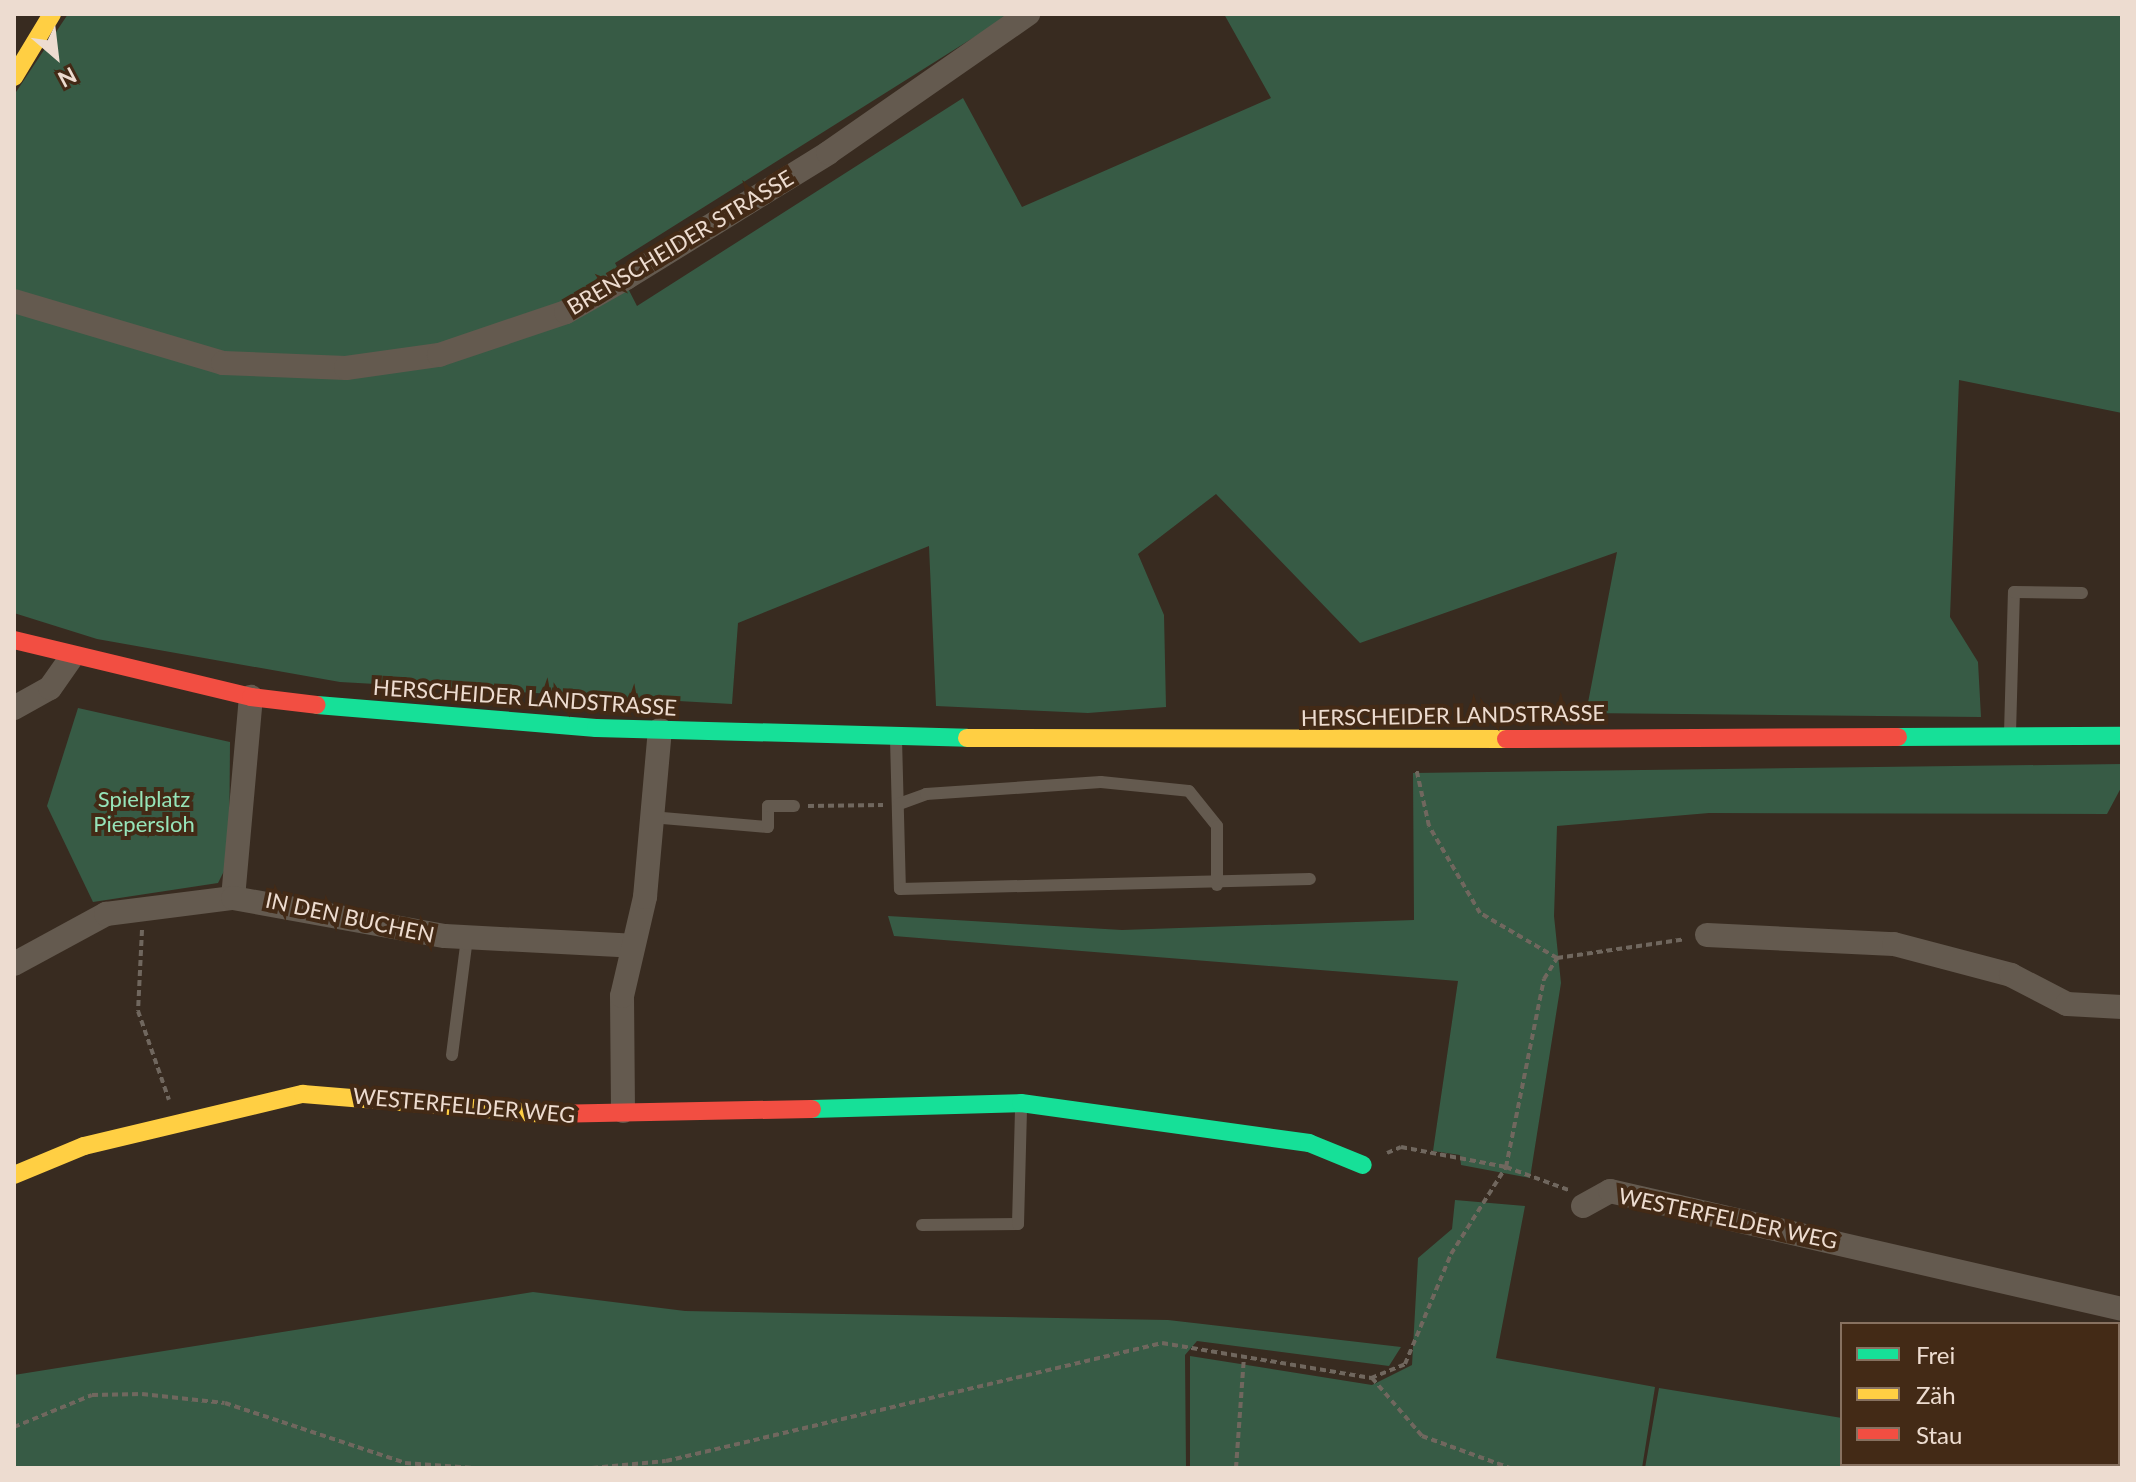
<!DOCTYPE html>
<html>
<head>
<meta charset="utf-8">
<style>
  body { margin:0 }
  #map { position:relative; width:2136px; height:1482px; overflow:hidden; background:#382b20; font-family:Lato,sans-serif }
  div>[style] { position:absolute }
  .green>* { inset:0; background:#375b45 }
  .path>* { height:4px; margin-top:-2px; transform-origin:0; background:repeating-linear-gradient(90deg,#70675e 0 6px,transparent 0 10px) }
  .lane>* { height:12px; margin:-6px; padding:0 6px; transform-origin:6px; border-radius:6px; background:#645a4f }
  .street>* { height:24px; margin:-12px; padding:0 12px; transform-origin:12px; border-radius:12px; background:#645a4f }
  .fast>* { height:18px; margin:-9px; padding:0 9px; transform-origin:9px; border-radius:9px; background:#16e098 }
  .slow>* { height:18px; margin:-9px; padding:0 9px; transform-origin:9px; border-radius:9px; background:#ffcf43 }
  .jam>* { height:18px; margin:-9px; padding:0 9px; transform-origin:9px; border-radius:9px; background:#f24e42 }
  span { translate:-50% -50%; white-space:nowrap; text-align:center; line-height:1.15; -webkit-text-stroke:8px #432a16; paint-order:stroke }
  .street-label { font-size:22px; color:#eddcd0 }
  .park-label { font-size:22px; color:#96e4b9 }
  .frame { position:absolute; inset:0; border:16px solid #eddcd0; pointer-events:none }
  .legend { position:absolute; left:1840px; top:1322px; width:280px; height:144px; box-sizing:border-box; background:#432a16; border:2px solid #877160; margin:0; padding:10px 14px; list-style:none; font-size:24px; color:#eddcd0 }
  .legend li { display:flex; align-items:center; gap:16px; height:40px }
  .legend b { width:40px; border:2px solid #877160 }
  .north { position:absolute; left:16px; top:16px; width:80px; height:80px; -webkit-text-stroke:6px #432a16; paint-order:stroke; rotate:152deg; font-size:22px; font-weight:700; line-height:32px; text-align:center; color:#eddcd0 }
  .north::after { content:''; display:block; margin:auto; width:28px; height:36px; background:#eddcd0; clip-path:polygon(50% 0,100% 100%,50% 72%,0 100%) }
</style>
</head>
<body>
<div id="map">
  <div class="green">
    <div style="clip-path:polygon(68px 14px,1045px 14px,976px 36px,615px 263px,637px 306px,963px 98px,1022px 207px,1271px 98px,1224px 14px,2122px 14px,2122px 413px,1959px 380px,1950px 617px,1978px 662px,1981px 717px,1586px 713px,1617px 552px,1360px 643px,1216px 494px,1138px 554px,1164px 615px,1166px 707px,1088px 713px,936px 706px,929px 546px,738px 623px,732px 704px,340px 682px,97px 639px,14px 613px,14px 95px)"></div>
    <div style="clip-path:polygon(78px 708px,230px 742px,229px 861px,218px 883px,93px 902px,47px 806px)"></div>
    <div style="clip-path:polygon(2122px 764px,2122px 786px,2107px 814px,1709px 813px,1557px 826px,1554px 916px,1561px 983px,1530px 1178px,1461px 1165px,1460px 1155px,1433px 1151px,1458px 981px,894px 936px,888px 916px,1122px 930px,1414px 920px,1413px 773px)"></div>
    <div style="clip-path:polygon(1455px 1200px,1525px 1206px,1496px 1358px,1655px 1387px,1642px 1468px,1190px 1468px,1190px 1356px,1372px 1385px,1412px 1365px,1418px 1258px,1452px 1229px)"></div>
    <div style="clip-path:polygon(533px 1292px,685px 1311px,1168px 1320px,1401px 1347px,1389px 1366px,1197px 1341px,1185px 1355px,1186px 1468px,14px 1468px,14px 1375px)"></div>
    <div style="clip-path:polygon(1659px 1388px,1842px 1418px,1842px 1464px,2118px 1464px,2118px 1457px,2122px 1468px,1645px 1468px)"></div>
  </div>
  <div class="path">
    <div style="left:808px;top:806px;width:75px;rotate:-0.8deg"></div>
    <div style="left:142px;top:930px;width:81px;rotate:92.8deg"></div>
    <div style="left:138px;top:1011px;width:94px;rotate:70.8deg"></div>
    <div style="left:1557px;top:958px;width:129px;rotate:-8.4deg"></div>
    <div style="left:1387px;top:1153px;width:15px;rotate:-23deg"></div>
    <div style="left:1401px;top:1147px;width:107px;rotate:10.8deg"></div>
    <div style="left:1506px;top:1167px;width:67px;rotate:20.1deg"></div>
    <div style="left:1372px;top:1378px;width:77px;rotate:49.2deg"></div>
    <div style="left:1422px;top:1436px;width:94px;rotate:20deg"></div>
    <div style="left:14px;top:1427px;width:84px;rotate:-22.3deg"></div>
    <div style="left:92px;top:1395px;width:50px;rotate:-1.1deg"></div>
    <div style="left:142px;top:1394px;width:83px;rotate:6.2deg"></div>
    <div style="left:225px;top:1403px;width:190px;rotate:18.4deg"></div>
    <div style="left:405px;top:1463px;width:69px;rotate:4.1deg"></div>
    <div style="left:592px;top:1468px;width:74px;rotate:-5.4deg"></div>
    <div style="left:666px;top:1461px;width:510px;rotate:-13.38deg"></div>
    <div style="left:1162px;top:1343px;width:212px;rotate:9.5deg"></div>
    <div style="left:1371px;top:1378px;width:37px;rotate:-22deg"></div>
    <div style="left:1405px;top:1364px;width:119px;rotate:-67.3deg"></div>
    <div style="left:1451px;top:1254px;width:103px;rotate:-57.7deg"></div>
    <div style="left:1506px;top:1167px;width:192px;rotate:-78.6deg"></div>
    <div style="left:1544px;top:979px;width:25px;rotate:-58deg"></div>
    <div style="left:1557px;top:958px;width:89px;rotate:-149.7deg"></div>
    <div style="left:1480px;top:913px;width:101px;rotate:-120.4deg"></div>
    <div style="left:1429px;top:826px;width:59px;rotate:-102.6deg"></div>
    <div style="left:1236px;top:1468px;width:112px;rotate:-85.9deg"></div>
  </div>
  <div class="lane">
    <div style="left:2010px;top:733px;width:141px;rotate:-88.4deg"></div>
    <div style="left:2014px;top:592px;width:68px;rotate:0.8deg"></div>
    <div style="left:896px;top:739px;width:150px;rotate:88.5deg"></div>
    <div style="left:900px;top:889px;width:410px;rotate:-1.4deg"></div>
    <div style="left:899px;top:804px;width:29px;rotate:-20deg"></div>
    <div style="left:926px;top:794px;width:175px;rotate:-3.9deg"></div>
    <div style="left:1101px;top:782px;width:88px;rotate:5.8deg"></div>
    <div style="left:1189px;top:791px;width:45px;rotate:51.3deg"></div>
    <div style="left:1217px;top:826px;width:59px;rotate:90deg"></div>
    <div style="left:651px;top:817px;width:117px;rotate:4.9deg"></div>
    <div style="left:768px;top:827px;width:21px;rotate:-90deg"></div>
    <div style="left:768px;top:806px;width:26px"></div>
    <div style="left:452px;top:1055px;width:118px;rotate:-82.7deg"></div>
    <div style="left:922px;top:1225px;width:96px;rotate:-0.6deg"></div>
    <div style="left:1018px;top:1224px;width:118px;rotate:-88.5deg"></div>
  </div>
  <div class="street">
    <div style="left:14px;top:301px;width:218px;rotate:16.5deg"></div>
    <div style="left:223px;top:363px;width:123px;rotate:2.3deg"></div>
    <div style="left:346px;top:368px;width:94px;rotate:-8deg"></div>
    <div style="left:439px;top:355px;width:134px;rotate:-18.7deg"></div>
    <div style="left:566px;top:312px;width:69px;rotate:-29.5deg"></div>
    <div style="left:626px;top:278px;width:238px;rotate:-31.7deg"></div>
    <div style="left:828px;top:153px;width:244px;rotate:-34.8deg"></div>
    <div style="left:14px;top:708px;width:41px;rotate:-29.1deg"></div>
    <div style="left:50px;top:688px;width:35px;rotate:-55deg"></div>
    <div style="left:233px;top:898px;width:202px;rotate:-84.9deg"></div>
    <div style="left:1707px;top:935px;width:187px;rotate:2.8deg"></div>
    <div style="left:1894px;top:944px;width:121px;rotate:14.8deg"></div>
    <div style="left:2011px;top:975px;width:63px;rotate:27.4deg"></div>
    <div style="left:2067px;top:1004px;width:55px;rotate:3.1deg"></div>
    <div style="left:14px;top:964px;width:105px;rotate:-28.5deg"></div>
    <div style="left:106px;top:914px;width:128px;rotate:-7.2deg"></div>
    <div style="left:233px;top:898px;width:215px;rotate:10.2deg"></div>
    <div style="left:445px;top:936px;width:188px;rotate:3deg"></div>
    <div style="left:623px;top:1111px;width:115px;rotate:-90.5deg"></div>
    <div style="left:622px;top:996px;width:102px;rotate:-76.9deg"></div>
    <div style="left:645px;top:897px;width:168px;rotate:-84.9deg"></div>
    <div style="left:1583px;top:1206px;width:31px;rotate:-29deg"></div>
    <div style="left:1610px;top:1191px;width:525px;rotate:12.98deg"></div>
  </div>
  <div class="fast">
    <div style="left:317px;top:705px;width:280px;rotate:4.7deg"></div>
    <div style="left:596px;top:728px;width:371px;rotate:1.5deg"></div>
    <div style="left:1898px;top:737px;width:224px;rotate:-0.3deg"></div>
    <div style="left:812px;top:1109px;width:209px;rotate:-1.6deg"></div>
    <div style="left:1021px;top:1103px;width:291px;rotate:7.9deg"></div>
    <div style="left:1309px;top:1143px;width:58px;rotate:22.2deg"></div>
  </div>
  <div class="slow">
    <div style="left:14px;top:77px;width:74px;rotate:-58.9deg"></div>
    <div style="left:967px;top:738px;width:539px;rotate:0.11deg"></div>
    <div style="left:14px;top:1175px;width:76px;rotate:-22.5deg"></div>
    <div style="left:84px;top:1146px;width:225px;rotate:-13.4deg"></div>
    <div style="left:303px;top:1094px;width:246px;rotate:4.7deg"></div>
  </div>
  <div class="jam">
    <div style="left:14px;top:640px;width:244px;rotate:13.5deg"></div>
    <div style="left:251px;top:697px;width:66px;rotate:6.9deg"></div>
    <div style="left:1506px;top:739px;width:392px;rotate:-0.3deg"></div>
    <div style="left:548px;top:1114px;width:264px;rotate:-1.1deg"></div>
  </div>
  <div class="street-label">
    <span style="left:680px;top:242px;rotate:-31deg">BRENSCHEIDER STRASSE</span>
    <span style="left:525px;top:697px;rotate:4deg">HERSCHEIDER LANDSTRASSE</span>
    <span style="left:1453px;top:715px;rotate:-1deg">HERSCHEIDER LANDSTRASSE</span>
    <span style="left:350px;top:917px;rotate:12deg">IN DEN BUCHEN</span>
    <span style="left:464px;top:1105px;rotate:5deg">WESTERFELDER WEG</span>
    <span style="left:1728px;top:1218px;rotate:12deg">WESTERFELDER WEG</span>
  </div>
  <div class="park-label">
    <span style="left:144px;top:811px">Spielplatz<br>Piepersloh</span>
  </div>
  <div class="frame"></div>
  <ul class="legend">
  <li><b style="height:10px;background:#16e098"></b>Frei</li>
  <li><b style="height:10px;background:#ffcf43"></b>Zäh</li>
  <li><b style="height:10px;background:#f24e42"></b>Stau</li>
  </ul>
  <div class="north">N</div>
</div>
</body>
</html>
